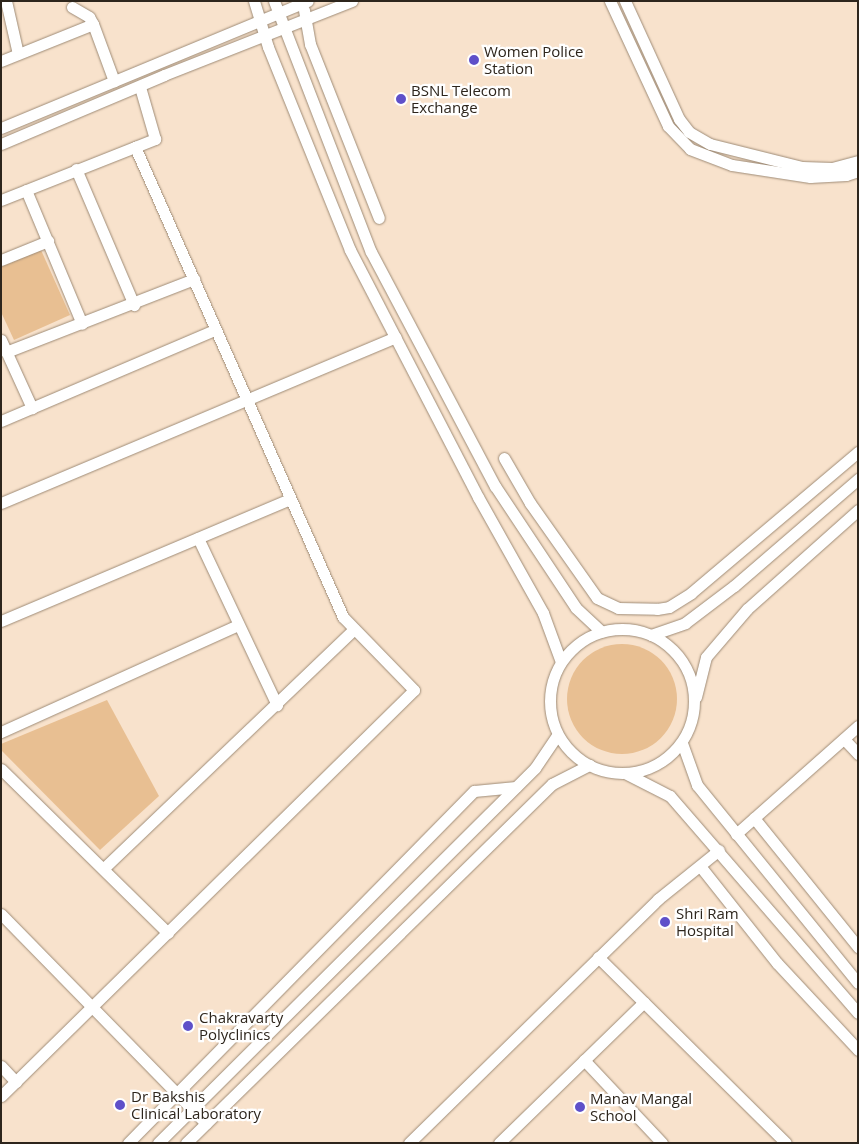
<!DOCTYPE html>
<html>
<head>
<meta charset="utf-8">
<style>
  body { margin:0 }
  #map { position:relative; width:859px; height:1144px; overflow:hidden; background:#f8e2cc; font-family:"Open Sans",sans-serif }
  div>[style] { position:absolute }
  .green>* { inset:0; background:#e8bf92 }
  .round { border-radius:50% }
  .roads { filter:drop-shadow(0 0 1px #9e8b76) drop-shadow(0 0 1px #9e8b76) }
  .minor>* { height:11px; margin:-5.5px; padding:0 5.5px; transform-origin:5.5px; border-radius:5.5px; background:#fff }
  .minor>.ring { margin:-5.5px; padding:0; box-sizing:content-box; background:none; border:11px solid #fff; border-radius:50% }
  .dots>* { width:14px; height:14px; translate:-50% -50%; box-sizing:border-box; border:2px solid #fff; border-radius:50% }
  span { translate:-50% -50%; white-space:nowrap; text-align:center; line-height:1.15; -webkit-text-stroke:4.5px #fff; paint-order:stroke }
  .poi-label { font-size:15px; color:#2d251c }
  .left { translate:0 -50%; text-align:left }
  .frame { position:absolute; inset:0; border:2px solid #2d251c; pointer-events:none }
</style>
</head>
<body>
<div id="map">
  <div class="green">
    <div style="clip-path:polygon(41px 250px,70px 315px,14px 340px,1px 312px,1px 267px)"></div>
    <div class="round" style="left:567px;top:644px;width:110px;height:110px"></div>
    <div style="clip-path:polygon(107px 700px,159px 796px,100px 850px,1px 750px,1px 744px)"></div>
  </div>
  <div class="roads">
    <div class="minor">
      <div style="left:6px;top:1px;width:54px;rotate:77.2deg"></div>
      <div style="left:254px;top:1px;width:48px;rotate:73.1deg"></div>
      <div style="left:268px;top:47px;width:219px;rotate:68deg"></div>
      <div style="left:350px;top:250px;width:278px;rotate:62.6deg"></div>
      <div style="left:478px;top:497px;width:133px;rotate:60.7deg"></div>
      <div style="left:543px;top:613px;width:52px;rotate:69.8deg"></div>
      <div style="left:274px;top:1px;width:269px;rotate:68.9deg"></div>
      <div style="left:371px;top:252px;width:265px;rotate:62.1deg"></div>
      <div style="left:495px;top:486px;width:146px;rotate:56.4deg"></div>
      <div style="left:576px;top:608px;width:35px;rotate:43deg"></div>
      <div style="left:610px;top:1px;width:138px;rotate:65.1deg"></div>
      <div style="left:668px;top:126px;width:32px;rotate:46deg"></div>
      <div style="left:690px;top:149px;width:45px;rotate:20.9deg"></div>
      <div style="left:732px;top:165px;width:79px;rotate:8.7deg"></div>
      <div style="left:810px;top:177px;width:36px;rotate:-3deg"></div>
      <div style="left:846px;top:175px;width:13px;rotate:-18deg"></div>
      <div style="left:625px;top:1px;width:130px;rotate:65.4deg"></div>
      <div style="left:679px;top:119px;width:16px;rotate:52deg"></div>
      <div style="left:689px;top:132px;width:24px;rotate:30deg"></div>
      <div style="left:710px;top:144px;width:95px;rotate:14deg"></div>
      <div style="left:802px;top:167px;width:30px;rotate:2deg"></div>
      <div style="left:832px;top:168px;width:27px;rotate:-15deg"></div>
      <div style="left:72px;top:7px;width:20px;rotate:30deg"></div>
      <div style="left:89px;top:17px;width:8px;rotate:60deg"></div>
      <div style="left:93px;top:24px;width:61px;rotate:69.8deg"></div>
      <div style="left:304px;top:10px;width:35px;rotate:80deg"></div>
      <div style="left:310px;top:44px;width:187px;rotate:68.4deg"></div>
      <div style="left:1px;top:61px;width:99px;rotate:-21.9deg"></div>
      <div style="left:1px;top:128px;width:332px;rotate:-22.5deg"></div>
      <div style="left:1px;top:144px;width:177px;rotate:-22.9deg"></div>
      <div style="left:164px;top:75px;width:202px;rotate:-21.5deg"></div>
      <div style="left:76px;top:169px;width:148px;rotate:66.9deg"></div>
      <div style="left:26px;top:190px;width:145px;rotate:67.3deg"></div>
      <div style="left:1px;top:200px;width:166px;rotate:-21.6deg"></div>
      <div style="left:155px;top:139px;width:54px;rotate:-106.1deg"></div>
      <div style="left:1px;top:260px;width:51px;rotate:-22deg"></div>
      <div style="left:1px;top:340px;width:75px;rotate:65.5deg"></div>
      <div style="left:6px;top:352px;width:202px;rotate:-21.2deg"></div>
      <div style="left:1px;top:421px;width:232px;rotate:-23.1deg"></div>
      <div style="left:504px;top:458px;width:52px;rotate:60deg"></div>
      <div style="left:530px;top:503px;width:116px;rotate:54.8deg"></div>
      <div style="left:597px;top:598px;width:23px;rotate:25deg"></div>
      <div style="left:618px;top:608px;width:39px;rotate:1deg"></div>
      <div style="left:657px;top:609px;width:12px;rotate:-9deg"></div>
      <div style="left:669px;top:607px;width:26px;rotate:-32deg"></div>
      <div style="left:691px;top:593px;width:219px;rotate:-40.2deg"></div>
      <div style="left:1px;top:503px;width:428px;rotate:-22.8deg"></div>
      <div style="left:198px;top:538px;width:185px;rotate:64.7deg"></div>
      <div style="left:1px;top:621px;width:314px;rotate:-22.9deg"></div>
      <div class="ring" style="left:550px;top:629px;width:133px;height:133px"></div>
      <div style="left:651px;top:635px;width:36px;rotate:-19deg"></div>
      <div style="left:685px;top:623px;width:61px;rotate:-37.1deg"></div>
      <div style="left:734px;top:586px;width:164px;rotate:-40.8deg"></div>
      <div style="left:696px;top:697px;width:41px;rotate:-76deg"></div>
      <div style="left:706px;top:657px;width:63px;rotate:-49.5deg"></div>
      <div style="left:747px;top:609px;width:149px;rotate:-41.7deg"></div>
      <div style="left:1px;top:732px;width:260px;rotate:-24.3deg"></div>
      <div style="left:844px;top:739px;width:21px;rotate:47deg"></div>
      <div style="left:682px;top:743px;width:45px;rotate:70.3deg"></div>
      <div style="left:697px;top:785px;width:255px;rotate:50.9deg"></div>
      <div style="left:1px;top:769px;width:234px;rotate:44.5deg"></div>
      <div style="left:627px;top:774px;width:48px;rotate:27.1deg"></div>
      <div style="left:670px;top:796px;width:287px;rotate:49.1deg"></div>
      <div style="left:754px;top:818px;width:166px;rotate:51.1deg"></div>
      <div style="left:736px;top:834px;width:163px;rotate:-41.5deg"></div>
      <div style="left:700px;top:866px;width:124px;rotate:51.6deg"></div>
      <div style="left:777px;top:963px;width:119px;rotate:47deg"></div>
      <div style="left:104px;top:868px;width:346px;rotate:-43.7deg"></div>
      <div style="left:1px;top:914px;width:293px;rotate:45.6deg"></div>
      <div style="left:598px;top:957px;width:264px;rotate:44.7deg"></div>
      <div style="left:584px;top:1060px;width:114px;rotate:46.8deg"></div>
      <div style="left:1px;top:1066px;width:22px;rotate:47deg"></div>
      <div style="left:1px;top:1096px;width:579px;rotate:-44.51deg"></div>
      <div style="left:414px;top:690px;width:102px;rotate:-134.2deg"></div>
      <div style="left:343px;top:617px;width:514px;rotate:-113.87deg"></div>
      <div style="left:128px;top:1143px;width:494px;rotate:-45.5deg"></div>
      <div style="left:474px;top:791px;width:42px;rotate:-5.4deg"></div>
      <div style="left:158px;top:1143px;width:532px;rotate:-44.85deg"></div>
      <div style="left:535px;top:768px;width:40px;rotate:-56deg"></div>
      <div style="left:186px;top:1143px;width:513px;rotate:-44.45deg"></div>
      <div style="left:552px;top:784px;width:42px;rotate:-27.2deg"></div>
      <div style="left:409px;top:1143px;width:349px;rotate:-44.4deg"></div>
      <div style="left:658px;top:899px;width:78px;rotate:-38.8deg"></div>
      <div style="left:499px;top:1143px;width:202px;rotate:-44.2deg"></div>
    </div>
  </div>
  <div class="dots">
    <div style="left:474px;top:60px;background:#5f50c9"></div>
    <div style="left:401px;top:99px;background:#5f50c9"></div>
    <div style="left:665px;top:922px;background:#5f50c9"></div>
    <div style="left:188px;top:1026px;background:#5f50c9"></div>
    <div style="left:120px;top:1105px;background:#5f50c9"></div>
    <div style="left:580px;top:1107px;background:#5f50c9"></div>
  </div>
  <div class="poi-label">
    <span class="left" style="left:484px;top:60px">Women Police<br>Station</span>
    <span class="left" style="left:411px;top:99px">BSNL Telecom<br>Exchange</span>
    <span class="left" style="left:676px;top:922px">Shri Ram<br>Hospital</span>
    <span class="left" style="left:199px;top:1026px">Chakravarty<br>Polyclinics</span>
    <span class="left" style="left:131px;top:1105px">Dr Bakshis<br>Clinical Laboratory</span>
    <span class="left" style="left:590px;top:1107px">Manav Mangal<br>School</span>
  </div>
  <div class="frame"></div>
</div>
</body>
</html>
